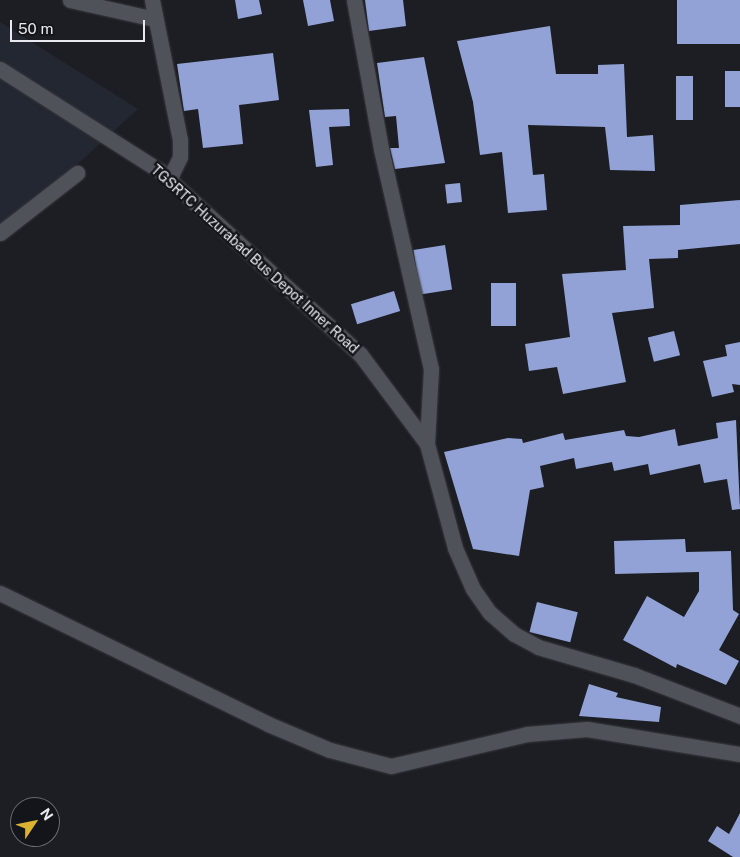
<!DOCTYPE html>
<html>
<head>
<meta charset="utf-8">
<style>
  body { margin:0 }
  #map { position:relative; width:740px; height:857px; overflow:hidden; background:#1c1e24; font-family:"Public Sans",sans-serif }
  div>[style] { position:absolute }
  .built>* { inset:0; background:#232732 }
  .building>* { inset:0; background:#92a2d6; transform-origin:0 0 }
  .roads { filter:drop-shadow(0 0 1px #383a3e) drop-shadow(0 0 1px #383a3e) }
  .street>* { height:15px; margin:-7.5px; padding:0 7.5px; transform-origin:7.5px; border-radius:7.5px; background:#505259 }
  .secondary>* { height:15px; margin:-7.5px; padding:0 7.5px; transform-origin:7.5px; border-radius:7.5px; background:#505259 }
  span { translate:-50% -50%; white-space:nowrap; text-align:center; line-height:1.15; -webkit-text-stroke:5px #13151a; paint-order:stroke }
  .street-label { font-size:14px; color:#e8e9ee }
  .north { position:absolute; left:10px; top:797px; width:50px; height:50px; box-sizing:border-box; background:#13151a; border:1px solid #686a6f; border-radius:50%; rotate:56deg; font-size:14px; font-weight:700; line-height:20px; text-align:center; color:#e8e9ee }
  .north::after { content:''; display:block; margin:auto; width:18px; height:22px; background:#dab333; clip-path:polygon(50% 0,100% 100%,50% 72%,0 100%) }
  .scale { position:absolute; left:10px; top:20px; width:135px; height:22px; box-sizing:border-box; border:2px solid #e8e9ee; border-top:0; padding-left:6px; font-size:15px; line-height:18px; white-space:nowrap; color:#e8e9ee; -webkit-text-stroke:4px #13151a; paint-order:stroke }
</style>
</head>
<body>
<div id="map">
  <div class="built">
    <div style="clip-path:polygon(0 22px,138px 109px,0 235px)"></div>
  </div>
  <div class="building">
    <div style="clip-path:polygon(235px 0,259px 0,262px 14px,238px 19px)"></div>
    <div style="clip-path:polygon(303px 0,330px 0,334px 21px,308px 26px)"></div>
    <div style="clip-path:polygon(365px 0,403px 0,406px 26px,369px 31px)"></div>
    <div style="left:677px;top:0;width:63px;height:44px"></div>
    <div style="clip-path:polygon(550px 26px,556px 74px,598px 74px,598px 65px,624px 64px,627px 137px,653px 135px,655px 171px,610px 170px,605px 127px,528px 125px,533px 175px,544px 174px,547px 210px,508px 213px,502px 152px,480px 155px,473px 102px,457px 41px)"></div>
    <div style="clip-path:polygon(273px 53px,279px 100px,239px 105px,243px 144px,203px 148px,198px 109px,184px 111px,177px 64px)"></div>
    <div style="clip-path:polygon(424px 57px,445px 163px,395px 169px,390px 148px,399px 148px,396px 116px,385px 117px,377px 63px)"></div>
    <div style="left:725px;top:71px;width:15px;height:36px"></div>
    <div style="left:676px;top:76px;width:17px;height:44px"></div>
    <div style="clip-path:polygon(349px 109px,350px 126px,329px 127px,333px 165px,316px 167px,309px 110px)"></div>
    <div style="left:460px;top:183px;width:19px;height:15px;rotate:84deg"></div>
    <div style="clip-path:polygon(740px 200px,740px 244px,678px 250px,678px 258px,649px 259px,654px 308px,612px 313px,626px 382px,563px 394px,557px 367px,529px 371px,525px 344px,570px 337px,562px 274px,626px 270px,623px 226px,680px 225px,680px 205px)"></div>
    <div style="left:445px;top:245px;width:45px;height:32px;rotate:81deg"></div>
    <div style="left:491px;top:283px;width:25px;height:43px"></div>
    <div style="left:394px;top:291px;width:21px;height:45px;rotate:73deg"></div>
    <div style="left:674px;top:331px;width:25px;height:27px;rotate:76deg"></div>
    <div style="clip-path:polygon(740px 342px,740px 385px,732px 384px,734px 392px,712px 397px,703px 361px,727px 356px,725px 345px)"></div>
    <div style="clip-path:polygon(736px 420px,740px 509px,732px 510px,727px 479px,704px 483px,700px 464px,650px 475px,648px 464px,614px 471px,612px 462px,576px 469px,574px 458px,540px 466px,544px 487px,530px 490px,519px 556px,473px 549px,444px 452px,508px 438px,522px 439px,523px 443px,563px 433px,565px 440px,624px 430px,626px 436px,639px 437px,675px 429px,678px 446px,718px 438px,716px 423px)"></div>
    <div style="clip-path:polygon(685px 539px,686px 552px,731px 551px,733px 610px,739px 614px,719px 650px,739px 661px,726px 685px,677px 664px,676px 668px,623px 640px,647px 596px,684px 617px,699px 591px,699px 572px,615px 574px,614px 541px)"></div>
    <div style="left:537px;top:602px;width:42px;height:31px;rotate:14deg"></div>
    <div style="clip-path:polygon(589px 684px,618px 693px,616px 697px,661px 707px,659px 722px,579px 716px)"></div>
    <div style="clip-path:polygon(740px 813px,740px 857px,733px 857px,708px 841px,717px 826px,729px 834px)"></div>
  </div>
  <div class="roads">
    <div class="street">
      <div style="left:70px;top:0;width:87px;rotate:12.6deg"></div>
      <div style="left:152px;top:0;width:143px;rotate:78.7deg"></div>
      <div style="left:180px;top:140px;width:17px;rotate:90deg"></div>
      <div style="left:180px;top:157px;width:25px;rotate:116deg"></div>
      <div style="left:354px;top:0;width:151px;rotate:79.7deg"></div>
      <div style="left:381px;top:149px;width:226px;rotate:77.2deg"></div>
      <div style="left:431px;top:369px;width:75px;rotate:93.1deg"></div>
      <div style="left:0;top:69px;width:190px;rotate:32.5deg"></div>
      <div style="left:160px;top:171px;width:271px;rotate:42.5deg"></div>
      <div style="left:360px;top:354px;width:112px;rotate:53.3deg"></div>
      <div style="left:427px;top:444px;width:108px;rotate:74.9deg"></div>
      <div style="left:455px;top:548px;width:45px;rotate:66.3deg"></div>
      <div style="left:473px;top:589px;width:29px;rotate:55deg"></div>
      <div style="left:490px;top:613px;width:32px;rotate:41deg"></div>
      <div style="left:514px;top:634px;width:27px;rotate:28deg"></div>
      <div style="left:538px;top:647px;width:100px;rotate:16.3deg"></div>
      <div style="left:634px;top:675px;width:114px;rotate:21.1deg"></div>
      <div style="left:0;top:233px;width:98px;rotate:-37.9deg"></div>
    </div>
    <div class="secondary">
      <div style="left:0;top:593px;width:298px;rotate:26deg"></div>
      <div style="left:268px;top:724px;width:67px;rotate:22.8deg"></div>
      <div style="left:330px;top:750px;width:63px;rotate:14.7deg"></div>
      <div style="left:391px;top:766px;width:140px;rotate:-13.2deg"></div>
      <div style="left:527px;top:734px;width:60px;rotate:-4.8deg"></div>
      <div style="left:587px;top:729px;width:155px;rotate:9.3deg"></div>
    </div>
  </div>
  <div class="street-label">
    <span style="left:255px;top:259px;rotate:42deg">TGSRTC Huzurabad Bus Depot Inner Road</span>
  </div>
  <div class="north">N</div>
  <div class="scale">50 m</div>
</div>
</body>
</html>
